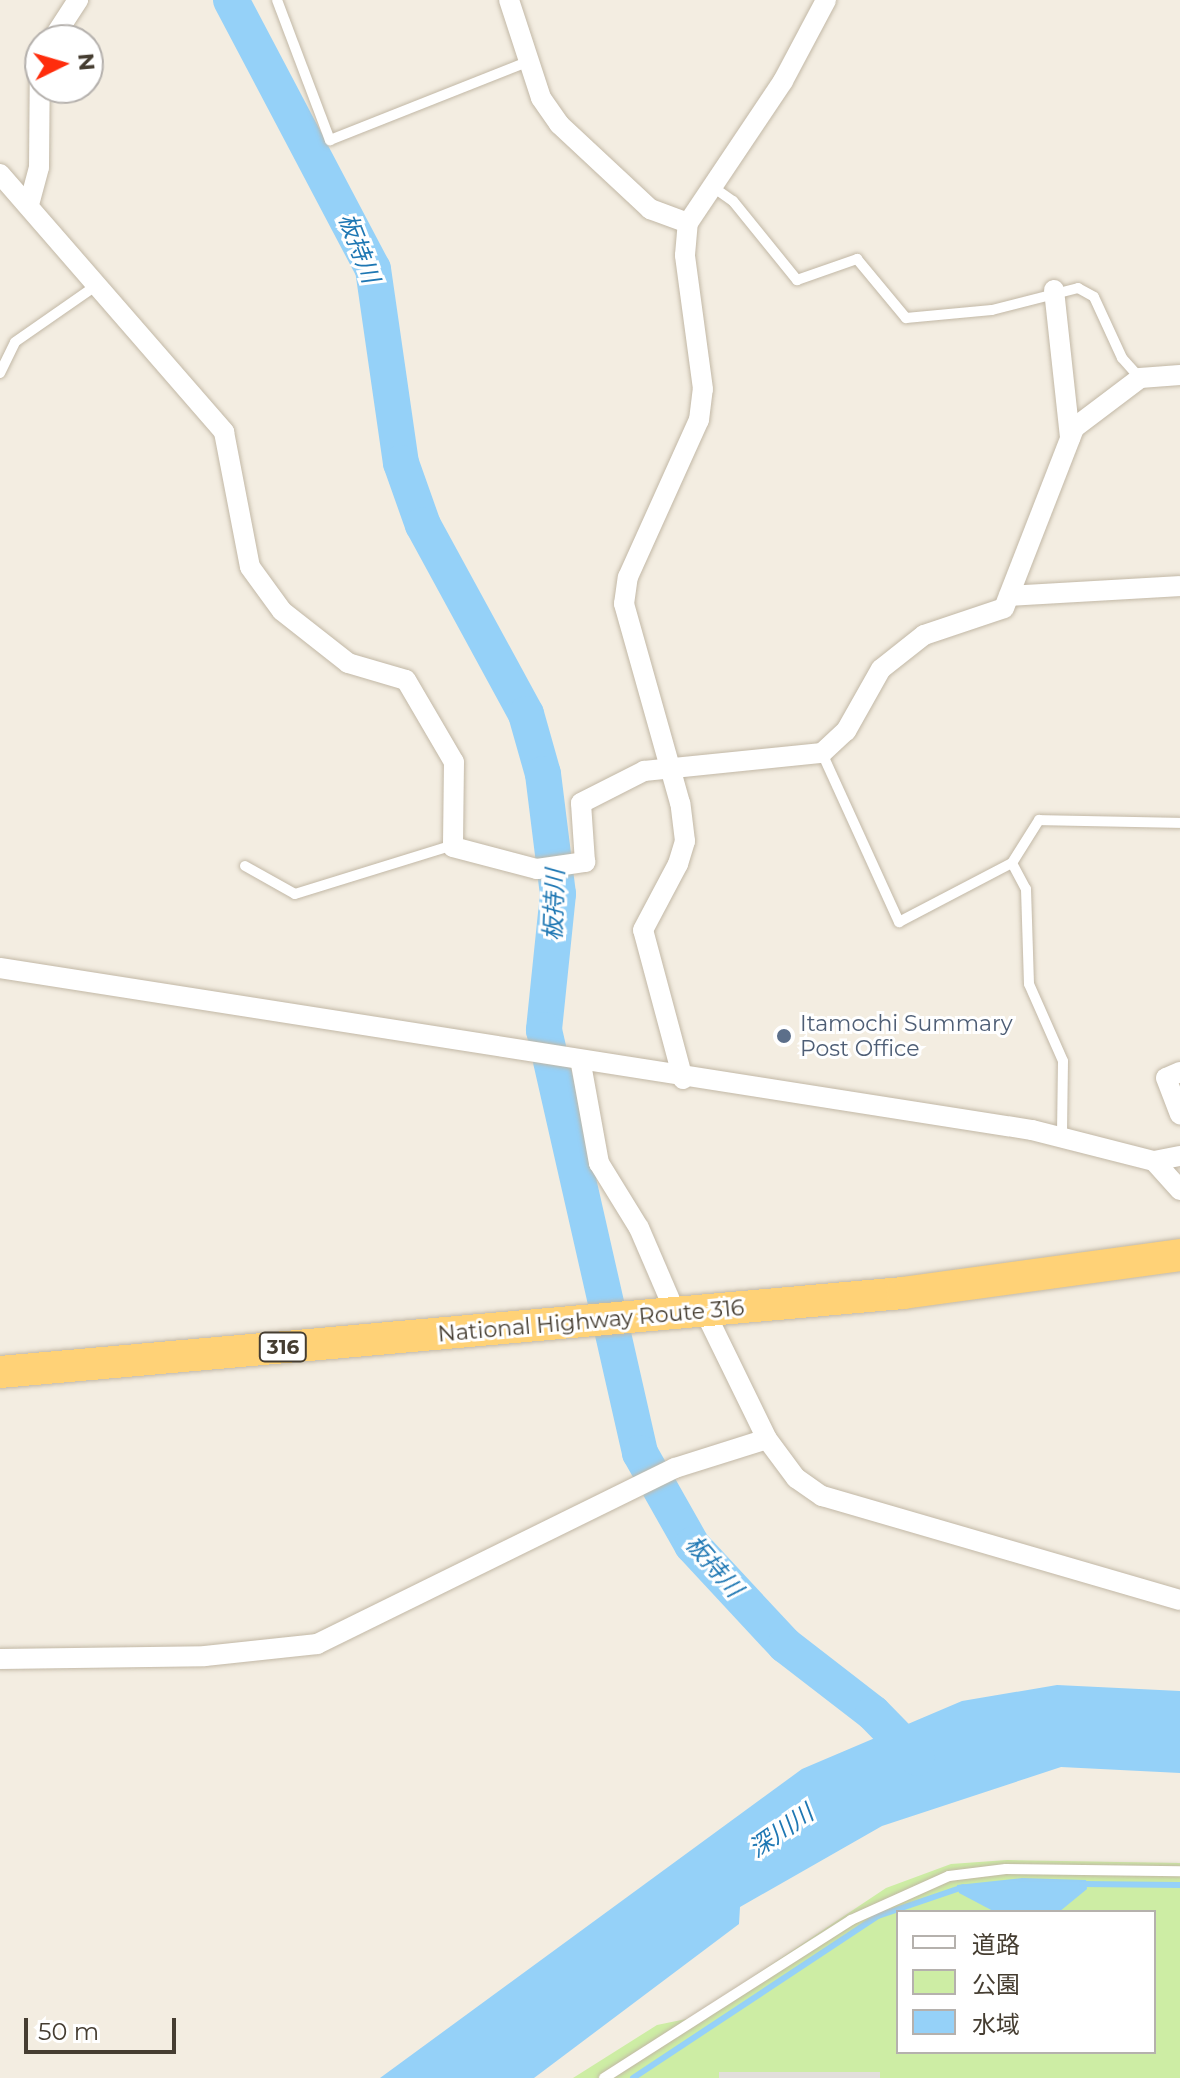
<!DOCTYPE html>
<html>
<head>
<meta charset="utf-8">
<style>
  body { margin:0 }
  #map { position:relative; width:1180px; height:2078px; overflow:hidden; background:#f3ede1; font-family:Montserrat,"Noto Sans JP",sans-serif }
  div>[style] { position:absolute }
  .green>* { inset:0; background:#cdeda4 }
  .parking>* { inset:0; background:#e2dfdb; transform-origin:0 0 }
  .water>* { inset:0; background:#95d1f8 }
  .stream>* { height:6px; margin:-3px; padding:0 3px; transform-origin:3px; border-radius:3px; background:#95d1f8 }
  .river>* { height:36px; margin:-18px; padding:0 18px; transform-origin:18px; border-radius:18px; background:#95d1f8 }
  .roads { filter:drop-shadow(0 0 2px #c2b8a6) drop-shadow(0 0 2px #c2b8a6) }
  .service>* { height:10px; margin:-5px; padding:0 5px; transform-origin:5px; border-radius:5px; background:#fff }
  .minor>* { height:20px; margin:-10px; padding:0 10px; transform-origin:10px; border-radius:10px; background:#fff }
  .trunk>* { height:32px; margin:-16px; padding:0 16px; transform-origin:16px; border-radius:16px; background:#ffd277 }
  .dots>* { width:22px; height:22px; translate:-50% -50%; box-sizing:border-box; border:4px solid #fff; border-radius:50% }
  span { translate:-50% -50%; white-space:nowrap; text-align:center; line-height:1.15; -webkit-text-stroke:6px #fff; paint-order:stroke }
  .shield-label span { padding:2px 6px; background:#fff; border:2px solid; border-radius:6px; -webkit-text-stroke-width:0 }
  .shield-label { font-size:20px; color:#453d31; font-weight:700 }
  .service-label { font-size:22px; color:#4e5e75 }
  .left { translate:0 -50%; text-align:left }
  .street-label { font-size:22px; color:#453d31 }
  .water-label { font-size:24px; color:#1e77b3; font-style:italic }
  .legend { position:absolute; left:896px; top:1910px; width:260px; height:144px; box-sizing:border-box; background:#fff; border:2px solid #b5b1ad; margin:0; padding:10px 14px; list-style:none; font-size:24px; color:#453d31 }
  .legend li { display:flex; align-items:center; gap:16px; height:40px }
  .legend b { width:40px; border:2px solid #b5b1ad }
  .north { position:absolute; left:24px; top:24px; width:80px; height:80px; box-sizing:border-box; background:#fff; border:2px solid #b5b1ad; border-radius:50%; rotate:85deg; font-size:22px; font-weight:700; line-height:32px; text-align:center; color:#453d31 }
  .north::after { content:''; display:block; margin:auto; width:28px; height:36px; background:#ff2d0c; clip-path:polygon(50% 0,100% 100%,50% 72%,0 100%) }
  .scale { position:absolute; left:24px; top:2018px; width:152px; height:36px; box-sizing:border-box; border:4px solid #453d31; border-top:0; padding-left:10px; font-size:24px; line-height:28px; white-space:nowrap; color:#453d31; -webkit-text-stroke:6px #fff; paint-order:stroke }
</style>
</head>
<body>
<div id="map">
  <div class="green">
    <div style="clip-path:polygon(evenodd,1007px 1860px,1180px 1863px,1180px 2078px,573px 2078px,657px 2025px,691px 2018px,886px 1888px,951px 1864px,1007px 1860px,898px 1912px,1154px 1912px,1154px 2052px,898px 2052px,898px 1912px)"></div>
  </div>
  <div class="parking">
    <div style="left:719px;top:2072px;width:161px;height:6px"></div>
  </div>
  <div class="water">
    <div style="clip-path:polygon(1057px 1685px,1180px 1691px,1180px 1773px,1061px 1767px,882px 1826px,740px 1907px,739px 1924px,534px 2078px,380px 2078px,802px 1769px,962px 1701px)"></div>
    <div style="clip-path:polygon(1022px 1878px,1086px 1880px,1087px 1889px,1059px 1912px,995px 1912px,959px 1893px,957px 1885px)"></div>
  </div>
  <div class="stream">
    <div style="left:1082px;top:1884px;width:98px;rotate:0.6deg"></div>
    <div style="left:633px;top:2078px;width:294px;rotate:-33.5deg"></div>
    <div style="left:878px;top:1916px;width:90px;rotate:-18.8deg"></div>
  </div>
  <div class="river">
    <div style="left:231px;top:0;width:304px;rotate:62.2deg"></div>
    <div style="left:373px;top:269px;width:196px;rotate:81.8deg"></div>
    <div style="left:401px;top:463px;width:66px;rotate:70.5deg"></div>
    <div style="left:423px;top:525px;width:215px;rotate:61.4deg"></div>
    <div style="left:526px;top:714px;width:62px;rotate:74.2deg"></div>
    <div style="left:543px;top:774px;width:121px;rotate:82.9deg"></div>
    <div style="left:558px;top:894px;width:137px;rotate:95.9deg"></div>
    <div style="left:544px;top:1030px;width:434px;rotate:77.2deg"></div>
    <div style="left:640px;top:1453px;width:106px;rotate:60.5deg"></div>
    <div style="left:692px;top:1545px;width:137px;rotate:47.1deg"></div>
    <div style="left:785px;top:1645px;width:111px;rotate:37.7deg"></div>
    <div style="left:873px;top:1713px;width:63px;rotate:45.6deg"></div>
  </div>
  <div class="roads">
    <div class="service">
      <div style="left:277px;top:0;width:150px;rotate:69.3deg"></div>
      <div style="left:330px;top:140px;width:212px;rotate:-21.6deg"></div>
      <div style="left:710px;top:185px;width:28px;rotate:35deg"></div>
      <div style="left:733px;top:201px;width:102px;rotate:51deg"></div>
      <div style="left:797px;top:280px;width:64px;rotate:-19.3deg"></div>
      <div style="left:857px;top:259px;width:77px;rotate:50.3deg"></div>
      <div style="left:906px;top:318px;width:86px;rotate:-5.3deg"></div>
      <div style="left:992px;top:310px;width:89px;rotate:-14.3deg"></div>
      <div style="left:1078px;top:288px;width:18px;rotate:29deg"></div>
      <div style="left:1094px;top:297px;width:67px;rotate:65.3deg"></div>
      <div style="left:1122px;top:358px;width:27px;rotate:48deg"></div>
      <div style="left:0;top:373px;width:34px;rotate:-64deg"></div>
      <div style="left:15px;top:342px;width:100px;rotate:-34.8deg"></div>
      <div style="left:822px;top:753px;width:186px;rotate:65.5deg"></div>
      <div style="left:899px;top:922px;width:127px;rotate:-27.6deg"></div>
      <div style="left:1012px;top:863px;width:51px;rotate:-57.9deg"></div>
      <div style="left:1039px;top:820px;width:141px;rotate:1.2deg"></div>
      <div style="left:1012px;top:863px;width:30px;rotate:62deg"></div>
      <div style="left:1026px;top:889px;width:95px;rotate:88.2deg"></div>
      <div style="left:1029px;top:984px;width:84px;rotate:66.2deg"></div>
      <div style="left:1063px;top:1061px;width:75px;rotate:90.8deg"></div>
      <div style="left:245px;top:866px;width:57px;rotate:29.2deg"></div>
      <div style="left:295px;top:894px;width:165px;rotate:-17.2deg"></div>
      <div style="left:604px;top:2078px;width:293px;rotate:-32.6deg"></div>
      <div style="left:851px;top:1920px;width:107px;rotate:-24.2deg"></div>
      <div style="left:949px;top:1876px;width:57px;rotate:-7deg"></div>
      <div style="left:1006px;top:1869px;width:174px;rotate:0.7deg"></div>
    </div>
    <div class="minor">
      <div style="left:509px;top:0;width:103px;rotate:71.9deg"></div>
      <div style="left:541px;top:98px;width:32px;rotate:55deg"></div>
      <div style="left:559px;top:124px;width:125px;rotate:43deg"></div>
      <div style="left:650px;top:209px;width:40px;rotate:20.2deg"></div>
      <div style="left:52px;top:40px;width:48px;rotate:-57deg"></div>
      <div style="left:0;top:174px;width:342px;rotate:49deg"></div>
      <div style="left:224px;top:432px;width:137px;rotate:79.1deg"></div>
      <div style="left:250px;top:567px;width:54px;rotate:54deg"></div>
      <div style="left:282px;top:611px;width:84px;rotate:38.2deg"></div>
      <div style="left:348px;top:663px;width:60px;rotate:16.3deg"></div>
      <div style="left:406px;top:680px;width:95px;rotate:59.7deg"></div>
      <div style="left:454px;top:762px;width:85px;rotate:90.7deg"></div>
      <div style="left:453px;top:847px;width:87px;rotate:14.7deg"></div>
      <div style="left:537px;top:869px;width:49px;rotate:-8.3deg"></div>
      <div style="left:585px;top:862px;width:59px;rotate:-93.9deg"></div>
      <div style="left:581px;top:803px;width:71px;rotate:-26.9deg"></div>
      <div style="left:644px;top:771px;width:179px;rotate:-5.8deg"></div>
      <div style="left:822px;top:753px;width:33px;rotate:-43deg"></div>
      <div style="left:846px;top:731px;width:71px;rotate:-60.6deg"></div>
      <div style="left:881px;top:669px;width:55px;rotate:-38.3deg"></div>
      <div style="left:924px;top:635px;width:84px;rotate:-18.6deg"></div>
      <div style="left:1004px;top:608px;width:193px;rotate:-68.7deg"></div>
      <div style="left:1074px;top:428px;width:83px;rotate:-37.1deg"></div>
      <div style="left:1140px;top:378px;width:40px;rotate:-4.3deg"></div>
      <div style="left:30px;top:201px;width:35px;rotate:-75deg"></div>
      <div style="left:39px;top:167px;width:113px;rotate:-89.5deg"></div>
      <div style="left:1054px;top:290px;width:149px;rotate:83.8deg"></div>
      <div style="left:1009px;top:596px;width:171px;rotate:-3.3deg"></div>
      <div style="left:0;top:968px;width:1045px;rotate:8.92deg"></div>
      <div style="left:1032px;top:1130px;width:126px;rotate:14.3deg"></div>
      <div style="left:1154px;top:1161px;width:39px;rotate:48deg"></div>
      <div style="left:581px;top:1064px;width:101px;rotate:79.7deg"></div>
      <div style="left:599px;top:1163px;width:76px;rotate:58.4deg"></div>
      <div style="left:639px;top:1228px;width:94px;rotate:66.7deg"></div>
      <div style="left:1180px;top:1072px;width:15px;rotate:157deg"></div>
      <div style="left:1166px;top:1078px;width:39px;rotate:69deg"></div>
      <div style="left:683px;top:1079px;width:154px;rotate:-105deg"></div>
      <div style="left:643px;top:930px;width:75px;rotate:-62.1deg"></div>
      <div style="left:678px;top:864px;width:24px;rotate:-73deg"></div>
      <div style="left:685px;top:841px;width:38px;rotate:-97deg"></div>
      <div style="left:680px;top:803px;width:207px;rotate:-105.7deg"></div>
      <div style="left:624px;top:604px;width:27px;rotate:-82deg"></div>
      <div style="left:628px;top:577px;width:172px;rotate:-65.7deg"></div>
      <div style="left:699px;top:420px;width:31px;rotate:-83deg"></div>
      <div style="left:703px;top:389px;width:135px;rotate:-97.7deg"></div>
      <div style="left:685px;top:255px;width:32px;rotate:-85deg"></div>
      <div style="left:688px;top:223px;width:171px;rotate:-56.2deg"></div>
      <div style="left:783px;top:81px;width:92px;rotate:-62deg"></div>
      <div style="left:1154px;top:1161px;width:26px;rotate:-11deg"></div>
      <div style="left:705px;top:1312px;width:141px;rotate:64deg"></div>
      <div style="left:767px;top:1439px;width:49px;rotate:53.4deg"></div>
      <div style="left:796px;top:1478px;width:32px;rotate:35deg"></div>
      <div style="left:822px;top:1496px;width:373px;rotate:16.2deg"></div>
      <div style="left:0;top:1659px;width:205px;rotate:-0.8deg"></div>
      <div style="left:205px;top:1656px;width:113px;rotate:-6.1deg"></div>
      <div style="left:317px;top:1644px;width:399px;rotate:-26.2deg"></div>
      <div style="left:675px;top:1468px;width:96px;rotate:-17.5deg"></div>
    </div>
    <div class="trunk">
      <div style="left:0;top:1372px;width:906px;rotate:-5deg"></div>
      <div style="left:903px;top:1293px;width:280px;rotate:-7.8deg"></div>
    </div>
  </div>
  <div class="dots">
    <div style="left:784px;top:1036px;background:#5c6f8a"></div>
  </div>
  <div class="shield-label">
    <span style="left:283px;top:1347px">316</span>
  </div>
  <div class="service-label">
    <span class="left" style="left:800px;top:1036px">Itamochi Summary<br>Post Office</span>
  </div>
  <div class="street-label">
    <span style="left:591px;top:1321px;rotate:-5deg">National Highway Route 316</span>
  </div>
  <div class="water-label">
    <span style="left:359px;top:248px;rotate:69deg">板持川</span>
    <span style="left:554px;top:905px;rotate:-88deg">板持川</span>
    <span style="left:714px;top:1566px;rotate:49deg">板持川</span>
    <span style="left:781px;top:1831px;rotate:-35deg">深川川</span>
  </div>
  <ul class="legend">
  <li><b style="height:10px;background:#fff"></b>道路</li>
  <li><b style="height:22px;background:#cdeda4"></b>公園</li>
  <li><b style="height:22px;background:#95d1f8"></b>水域</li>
  </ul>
  <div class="north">N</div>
  <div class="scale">50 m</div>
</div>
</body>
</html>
